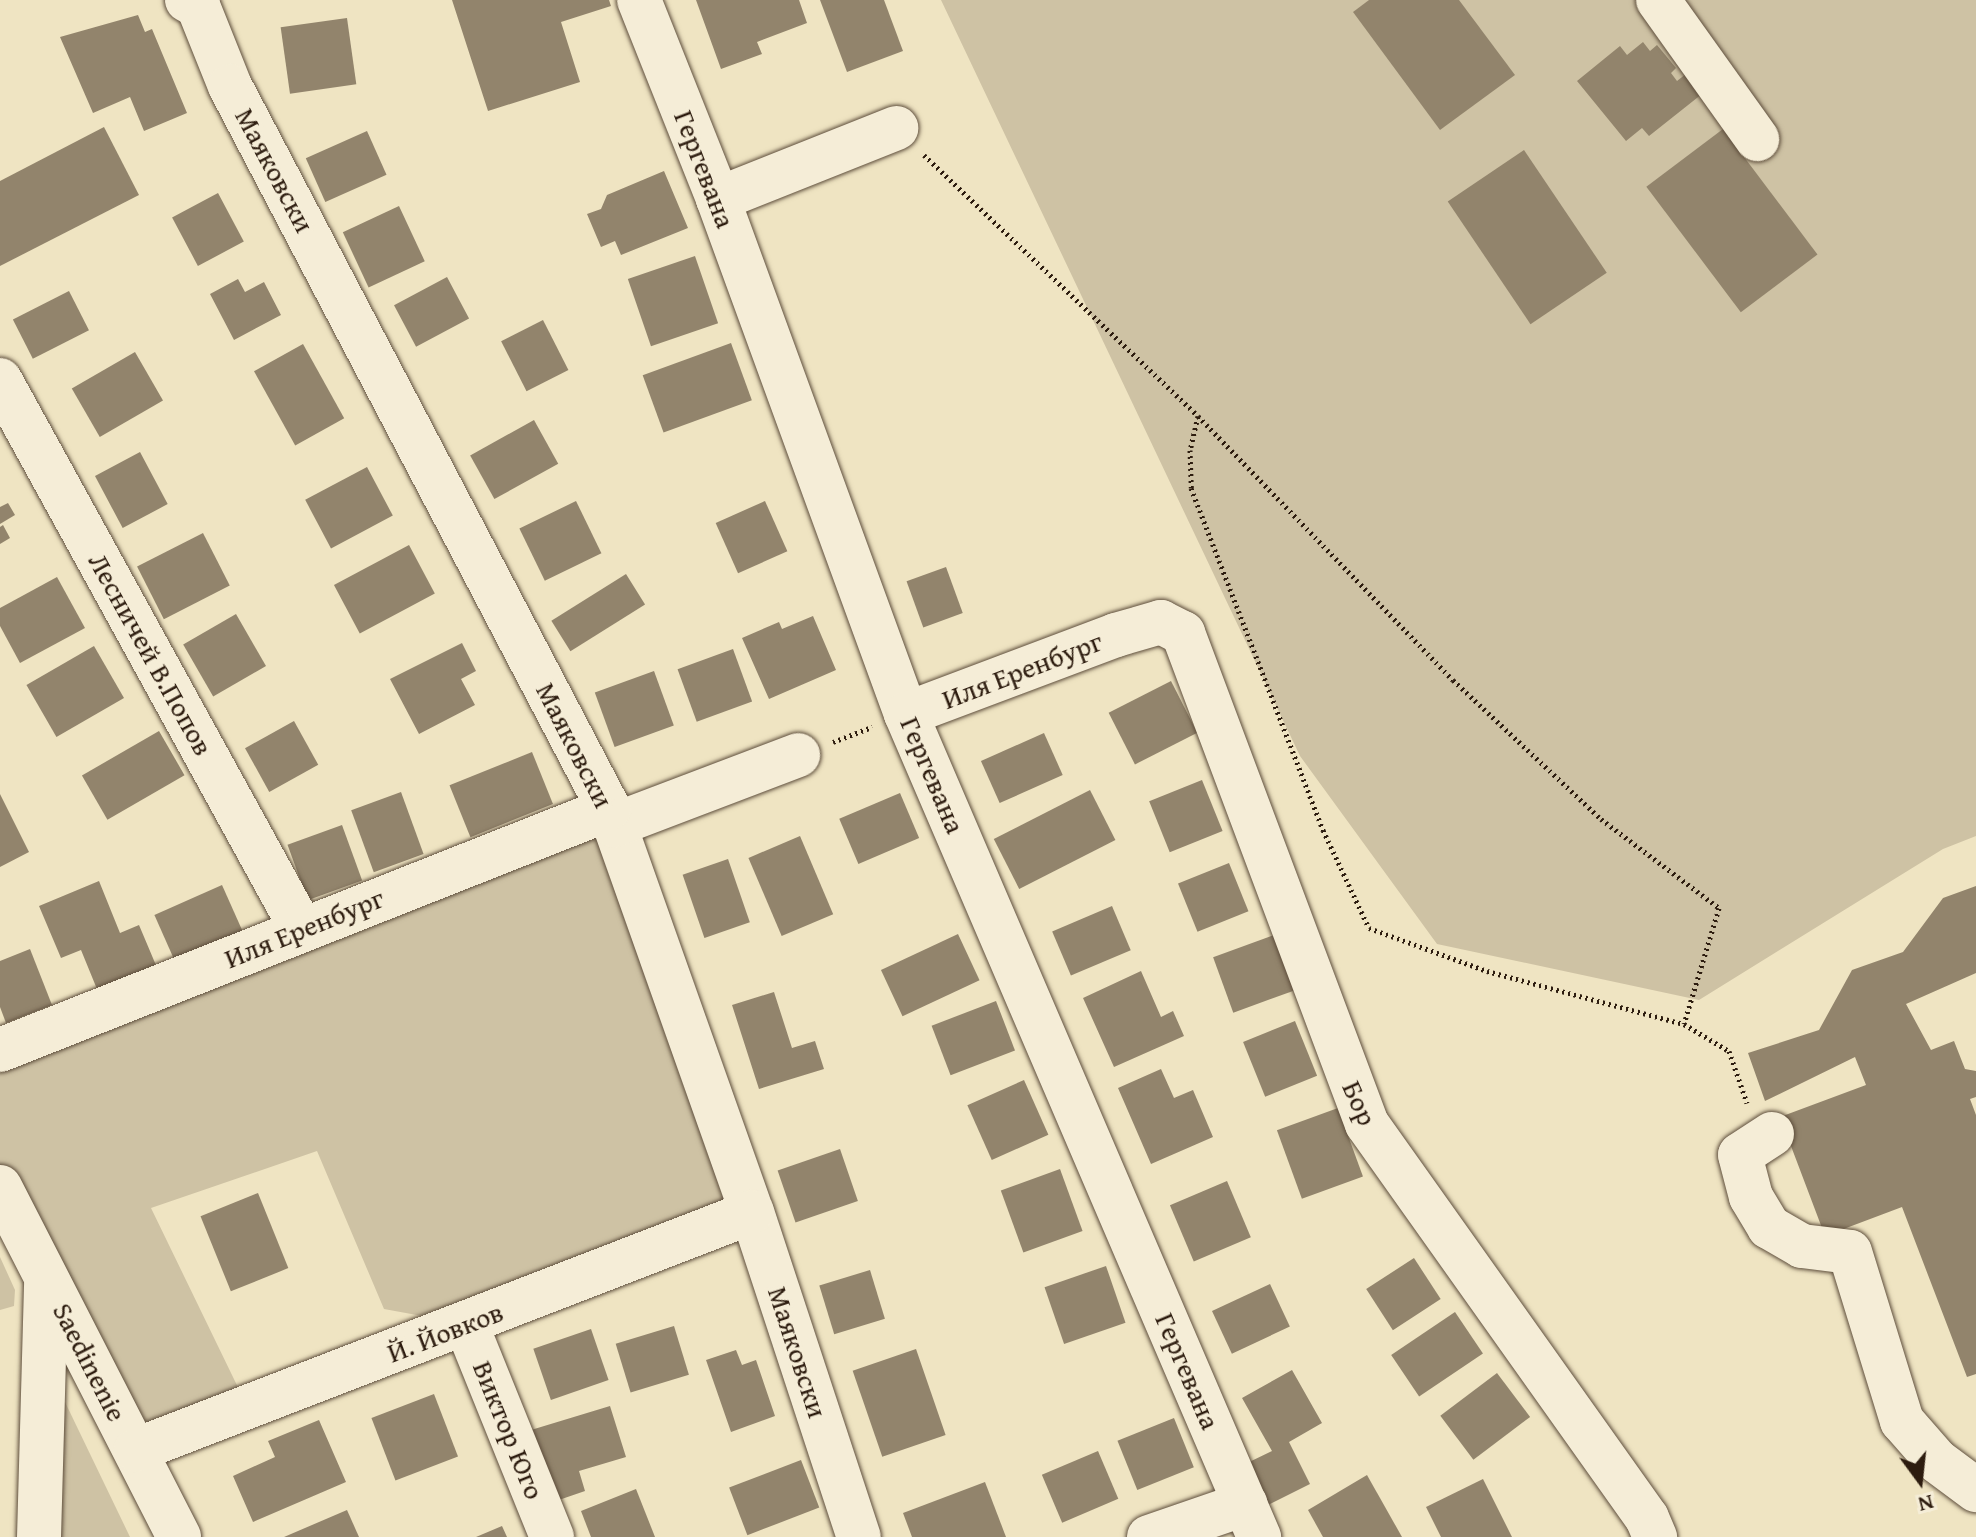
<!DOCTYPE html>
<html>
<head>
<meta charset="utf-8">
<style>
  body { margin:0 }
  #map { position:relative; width:1976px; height:1537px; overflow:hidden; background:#efe4c2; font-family:"Gentium Book Plus",serif }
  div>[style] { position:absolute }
  .green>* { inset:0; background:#cec2a4 }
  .building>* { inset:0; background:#92846c; transform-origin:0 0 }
  .path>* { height:5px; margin-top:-2.5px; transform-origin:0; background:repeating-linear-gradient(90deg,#2d1c0f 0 2px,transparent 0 6px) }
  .roads { filter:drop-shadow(0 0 2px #5e4e3c) drop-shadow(0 0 2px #5e4e3c) }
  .minor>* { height:44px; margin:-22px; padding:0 22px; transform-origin:22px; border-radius:22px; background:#f5edd7 }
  span { translate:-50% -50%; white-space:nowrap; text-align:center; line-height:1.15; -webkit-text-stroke:6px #f5edd7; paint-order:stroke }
  .street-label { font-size:28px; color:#2d1c0f }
  .north { position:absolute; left:1880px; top:1441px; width:80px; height:80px; -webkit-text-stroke:6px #f5edd7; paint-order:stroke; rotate:165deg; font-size:22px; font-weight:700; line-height:32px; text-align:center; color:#2d1c0f }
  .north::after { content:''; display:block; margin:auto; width:28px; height:36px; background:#2d1c0f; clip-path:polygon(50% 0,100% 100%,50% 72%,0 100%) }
</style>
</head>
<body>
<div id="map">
  <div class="green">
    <div style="clip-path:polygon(941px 0,1976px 0,1976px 836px,1943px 849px,1699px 1000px,1437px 944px,1300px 756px)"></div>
    <div style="clip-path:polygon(609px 809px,752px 1212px,466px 1324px,384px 1309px,317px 1151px,151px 1208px,248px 1408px,136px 1450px,0 1181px,0 1050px)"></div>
    <div style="clip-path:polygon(0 1257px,15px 1290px,14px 1306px,0 1310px)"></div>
    <div style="clip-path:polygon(65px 1402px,130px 1537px,52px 1537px)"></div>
  </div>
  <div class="building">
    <div style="clip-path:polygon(452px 0,609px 0,611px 6px,561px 22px,580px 82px,488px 111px)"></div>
    <div style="clip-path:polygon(696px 0,799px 0,807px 23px,757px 42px,762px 54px,721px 69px)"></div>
    <div style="clip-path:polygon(820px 0,884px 0,903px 51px,847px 72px)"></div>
    <div style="clip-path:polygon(1369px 0,1459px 0,1515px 75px,1440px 130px,1353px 12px)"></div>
    <div style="clip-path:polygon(138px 15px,145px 32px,152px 29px,187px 113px,144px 131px,130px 97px,93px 113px,60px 37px)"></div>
    <div style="left:347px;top:18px;width:67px;height:67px;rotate:82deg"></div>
    <div style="clip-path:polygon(1643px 42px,1650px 51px,1657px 45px,1676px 68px,1671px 73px,1677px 81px,1691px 70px,1707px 90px,1649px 136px,1642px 128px,1626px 141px,1577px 81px,1620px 46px,1627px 55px)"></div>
    <div style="clip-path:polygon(104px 127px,139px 195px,0 266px,0 181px)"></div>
    <div style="left:1723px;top:129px;width:157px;height:96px;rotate:53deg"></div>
    <div style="left:367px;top:131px;width:48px;height:67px;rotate:66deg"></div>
    <div style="left:1524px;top:150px;width:148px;height:92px;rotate:56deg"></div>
    <div style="clip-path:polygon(664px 171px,688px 228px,621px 255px,615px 241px,601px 247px,587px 214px,601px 209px,607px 195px)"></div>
    <div style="left:218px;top:193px;width:55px;height:52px;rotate:62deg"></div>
    <div style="left:399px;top:206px;width:61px;height:62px;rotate:65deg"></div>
    <div style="left:695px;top:256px;width:71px;height:71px;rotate:71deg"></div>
    <div style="left:447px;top:277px;width:47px;height:60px;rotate:62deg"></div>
    <div style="clip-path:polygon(238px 279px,245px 292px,264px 282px,281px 315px,234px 340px,210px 294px)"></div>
    <div style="left:69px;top:291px;width:44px;height:63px;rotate:63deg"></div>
    <div style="left:543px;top:320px;width:56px;height:47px;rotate:63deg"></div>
    <div style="left:731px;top:343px;width:61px;height:94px;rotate:70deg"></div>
    <div style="left:303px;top:344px;width:85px;height:56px;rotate:61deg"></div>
    <div style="left:135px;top:352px;width:56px;height:73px;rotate:60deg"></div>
    <div style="left:534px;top:420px;width:50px;height:73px;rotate:61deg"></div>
    <div style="left:140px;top:452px;width:59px;height:51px;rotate:62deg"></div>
    <div style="left:367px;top:467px;width:55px;height:70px;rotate:62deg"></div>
    <div style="left:576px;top:501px;width:58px;height:63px;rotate:64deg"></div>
    <div style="left:765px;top:501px;width:55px;height:54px;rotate:66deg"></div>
    <div style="clip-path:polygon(8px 503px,15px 515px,0 524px,0 507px)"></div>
    <div style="clip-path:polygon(3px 525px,10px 538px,0 544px,0 527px)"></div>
    <div style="left:203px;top:533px;width:59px;height:74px;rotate:63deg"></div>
    <div style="left:409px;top:545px;width:55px;height:85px;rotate:62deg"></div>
    <div style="left:946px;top:567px;width:49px;height:42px;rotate:70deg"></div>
    <div style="left:626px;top:574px;width:36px;height:88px;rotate:58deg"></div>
    <div style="clip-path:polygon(57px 577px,85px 628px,20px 663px,0 626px,0 608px)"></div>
    <div style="left:236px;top:614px;width:60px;height:61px;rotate:60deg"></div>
    <div style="clip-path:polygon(813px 616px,836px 670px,769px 699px,742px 638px,779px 622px,782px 629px)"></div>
    <div style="clip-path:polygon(462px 643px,476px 671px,461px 679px,475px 705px,419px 734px,390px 679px)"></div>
    <div style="left:94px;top:646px;width:60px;height:78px;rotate:60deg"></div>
    <div style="left:733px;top:649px;width:56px;height:59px;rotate:70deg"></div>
    <div style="left:654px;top:671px;width:58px;height:63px;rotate:70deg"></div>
    <div style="left:1171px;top:681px;width:58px;height:70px;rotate:63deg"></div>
    <div style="left:294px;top:721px;width:50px;height:56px;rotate:61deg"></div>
    <div style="left:159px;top:731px;width:51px;height:89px;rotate:60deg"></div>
    <div style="left:1044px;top:733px;width:46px;height:69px;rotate:66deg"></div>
    <div style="left:532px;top:752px;width:56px;height:89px;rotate:68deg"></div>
    <div style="left:1202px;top:780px;width:55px;height:57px;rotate:68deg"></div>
    <div style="left:1090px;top:790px;width:56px;height:108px;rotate:63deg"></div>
    <div style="left:401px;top:792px;width:66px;height:53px;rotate:70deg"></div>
    <div style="left:900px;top:793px;width:49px;height:66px;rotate:67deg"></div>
    <div style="clip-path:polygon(0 794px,29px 852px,0 867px)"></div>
    <div style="left:342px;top:825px;width:59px;height:58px;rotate:70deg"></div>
    <div style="left:800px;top:836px;width:85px;height:56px;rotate:67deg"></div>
    <div style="left:728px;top:859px;width:67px;height:48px;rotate:71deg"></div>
    <div style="left:1229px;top:863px;width:52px;height:55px;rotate:68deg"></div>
    <div style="clip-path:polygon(99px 881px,120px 933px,139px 925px,158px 970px,99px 994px,81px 950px,61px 958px,39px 906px)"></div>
    <div style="left:222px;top:885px;width:54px;height:74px;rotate:66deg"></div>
    <div style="clip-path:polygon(1976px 886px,1976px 973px,1906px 1004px,1931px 1050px,1954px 1041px,1965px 1069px,1976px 1071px,1976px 1097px,1970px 1099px,1976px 1115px,1976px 1374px,1967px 1377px,1902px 1207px,1825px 1236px,1780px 1117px,1866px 1085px,1855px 1057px,1765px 1101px,1748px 1053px,1819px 1030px,1852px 970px,1903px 952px,1943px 898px)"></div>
    <div style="left:1112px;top:906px;width:48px;height:65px;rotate:67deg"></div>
    <div style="left:958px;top:934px;width:51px;height:85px;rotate:65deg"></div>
    <div style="left:1277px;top:934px;width:59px;height:68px;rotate:70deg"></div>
    <div style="clip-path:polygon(30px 949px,52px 1005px,6px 1023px,0 1007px,0 961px)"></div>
    <div style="clip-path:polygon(1141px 971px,1161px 1017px,1173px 1011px,1184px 1036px,1114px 1067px,1083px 998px)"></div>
    <div style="clip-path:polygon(774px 992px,792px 1048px,815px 1041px,824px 1069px,759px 1089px,732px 1005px)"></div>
    <div style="left:996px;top:1001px;width:53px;height:69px;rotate:69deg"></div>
    <div style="left:1295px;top:1021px;width:59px;height:56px;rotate:68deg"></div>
    <div style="clip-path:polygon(1161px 1069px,1174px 1098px,1193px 1090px,1213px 1137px,1151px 1164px,1118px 1088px)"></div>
    <div style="left:1024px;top:1080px;width:60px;height:62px;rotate:66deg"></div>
    <div style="left:1338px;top:1108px;width:73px;height:65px;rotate:70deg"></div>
    <div style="left:840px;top:1149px;width:55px;height:66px;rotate:71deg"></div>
    <div style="left:1060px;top:1169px;width:66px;height:63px;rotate:70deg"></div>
    <div style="left:1227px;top:1181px;width:61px;height:62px;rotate:67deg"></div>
    <div style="left:258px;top:1193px;width:81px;height:62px;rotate:68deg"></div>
    <div style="left:1414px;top:1258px;width:49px;height:57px;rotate:57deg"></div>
    <div style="left:1106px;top:1266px;width:60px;height:65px;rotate:71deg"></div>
    <div style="left:870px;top:1270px;width:51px;height:53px;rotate:73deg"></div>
    <div style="left:1270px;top:1284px;width:47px;height:64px;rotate:65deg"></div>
    <div style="left:1455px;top:1312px;width:50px;height:77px;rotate:56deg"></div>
    <div style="left:674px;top:1326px;width:51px;height:61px;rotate:73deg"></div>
    <div style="left:591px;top:1329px;width:54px;height:61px;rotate:71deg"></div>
    <div style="left:916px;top:1349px;width:91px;height:67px;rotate:71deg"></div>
    <div style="clip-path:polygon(736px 1350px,742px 1365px,756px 1360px,775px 1416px,731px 1432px,706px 1360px)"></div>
    <div style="clip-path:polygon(1292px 1370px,1322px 1423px,1289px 1442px,1310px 1484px,1264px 1507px,1243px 1465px,1272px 1451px,1242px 1398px)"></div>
    <div style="left:1497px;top:1373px;width:55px;height:71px;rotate:53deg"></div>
    <div style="left:434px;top:1394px;width:67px;height:67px;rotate:69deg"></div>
    <div style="clip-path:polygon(610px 1406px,626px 1457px,579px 1471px,585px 1491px,553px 1502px,531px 1430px)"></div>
    <div style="left:1174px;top:1418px;width:53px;height:61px;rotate:68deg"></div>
    <div style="clip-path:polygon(319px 1420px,346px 1482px,253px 1522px,233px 1476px,275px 1457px,268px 1441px)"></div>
    <div style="left:1098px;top:1451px;width:52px;height:61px;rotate:67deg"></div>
    <div style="left:801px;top:1460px;width:51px;height:77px;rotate:69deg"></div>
    <div style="clip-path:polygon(1367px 1475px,1402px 1537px,1323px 1537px,1308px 1510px)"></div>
    <div style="clip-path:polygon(1483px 1479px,1512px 1537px,1441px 1537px,1426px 1507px)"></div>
    <div style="clip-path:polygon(985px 1482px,1006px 1537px,912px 1537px,903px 1513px)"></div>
    <div style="clip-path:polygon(636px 1489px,655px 1537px,591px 1537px,581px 1511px)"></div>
    <div style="clip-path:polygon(347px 1510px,359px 1537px,284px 1537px)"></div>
    <div style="clip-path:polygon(502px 1526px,507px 1537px,476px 1537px)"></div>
  </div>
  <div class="path">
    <div style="left:924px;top:155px;width:378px;rotate:43.6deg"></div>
    <div style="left:1198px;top:416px;width:367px;rotate:46deg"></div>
    <div style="left:1453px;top:680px;width:203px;rotate:43.2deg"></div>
    <div style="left:1601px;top:819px;width:148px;rotate:37deg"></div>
    <div style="left:1719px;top:908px;width:121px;rotate:106.8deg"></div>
    <div style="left:1684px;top:1024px;width:52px;rotate:31deg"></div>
    <div style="left:1729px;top:1051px;width:55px;rotate:70.9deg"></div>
    <div style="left:1198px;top:416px;width:35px;rotate:103deg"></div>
    <div style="left:1190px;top:450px;width:38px;rotate:88deg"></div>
    <div style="left:1191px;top:488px;width:367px;rotate:68.9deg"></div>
    <div style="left:1323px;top:830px;width:108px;rotate:64.9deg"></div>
    <div style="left:1369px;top:928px;width:126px;rotate:20deg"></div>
    <div style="left:1487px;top:971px;width:204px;rotate:15.1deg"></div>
    <div style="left:833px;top:742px;width:42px;rotate:-21deg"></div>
  </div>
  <div class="roads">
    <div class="minor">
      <div style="left:187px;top:0;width:13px;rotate:29deg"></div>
      <div style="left:198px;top:6px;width:86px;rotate:68.2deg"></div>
      <div style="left:230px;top:86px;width:816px;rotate:62.34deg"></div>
      <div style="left:609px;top:809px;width:428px;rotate:70.5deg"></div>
      <div style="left:752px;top:1212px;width:342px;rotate:71.8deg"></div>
      <div style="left:639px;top:0;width:214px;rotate:68.3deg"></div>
      <div style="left:718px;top:199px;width:548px;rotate:69.95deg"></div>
      <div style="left:906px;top:714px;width:896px;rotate:66.78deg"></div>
      <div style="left:1658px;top:0;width:171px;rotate:54.5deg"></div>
      <div style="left:718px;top:199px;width:192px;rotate:-21.7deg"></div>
      <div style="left:0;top:380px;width:625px;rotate:61.22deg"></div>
      <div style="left:906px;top:714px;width:224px;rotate:-20.6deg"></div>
      <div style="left:1116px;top:635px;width:47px;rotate:-16.1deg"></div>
      <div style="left:1161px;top:622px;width:25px;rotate:27deg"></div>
      <div style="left:1183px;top:633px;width:524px;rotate:69.46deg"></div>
      <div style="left:1367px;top:1124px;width:483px;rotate:54.6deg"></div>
      <div style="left:1647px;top:1518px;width:21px;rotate:67deg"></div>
      <div style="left:614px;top:825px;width:197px;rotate:-20.8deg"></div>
      <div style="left:0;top:1050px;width:655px;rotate:-21.59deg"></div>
      <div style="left:1772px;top:1134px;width:38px;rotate:147deg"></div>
      <div style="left:1740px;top:1155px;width:43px;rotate:75.3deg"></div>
      <div style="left:1751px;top:1197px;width:35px;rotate:59deg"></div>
      <div style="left:1769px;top:1227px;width:38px;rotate:30deg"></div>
      <div style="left:1802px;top:1246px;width:48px;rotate:7.1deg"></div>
      <div style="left:1850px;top:1252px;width:177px;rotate:72.9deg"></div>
      <div style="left:1902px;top:1421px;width:53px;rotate:48.8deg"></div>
      <div style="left:1937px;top:1461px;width:49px;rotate:36.6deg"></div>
      <div style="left:0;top:1187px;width:393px;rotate:62.9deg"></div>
      <div style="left:466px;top:1324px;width:230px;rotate:68deg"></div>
      <div style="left:136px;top:1450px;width:660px;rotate:-21.12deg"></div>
      <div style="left:39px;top:1537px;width:258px;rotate:-88.4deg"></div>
      <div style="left:1149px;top:1537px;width:102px;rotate:-19deg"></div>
    </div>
  </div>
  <div class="street-label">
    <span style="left:705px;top:169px;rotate:69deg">Гергевана</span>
    <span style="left:275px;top:170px;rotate:62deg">Маяковски</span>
    <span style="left:151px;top:654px;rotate:61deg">Лесничей В.Попов</span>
    <span style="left:1022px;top:670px;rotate:-21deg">Иля Еренбург</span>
    <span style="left:575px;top:745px;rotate:63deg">Маяковски</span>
    <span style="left:933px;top:775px;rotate:67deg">Гергевана</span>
    <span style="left:304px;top:928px;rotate:-22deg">Иля Еренбург</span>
    <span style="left:1360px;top:1103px;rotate:66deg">Бор</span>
    <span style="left:445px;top:1332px;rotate:-21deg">Й. Йовков</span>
    <span style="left:798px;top:1352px;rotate:72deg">Маяковски</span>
    <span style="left:90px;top:1362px;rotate:63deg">Saedinenie</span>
    <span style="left:1188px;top:1371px;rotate:67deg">Гергевана</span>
    <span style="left:509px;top:1430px;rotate:68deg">Виктор Юго</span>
  </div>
  <div class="north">N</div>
</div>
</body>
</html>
